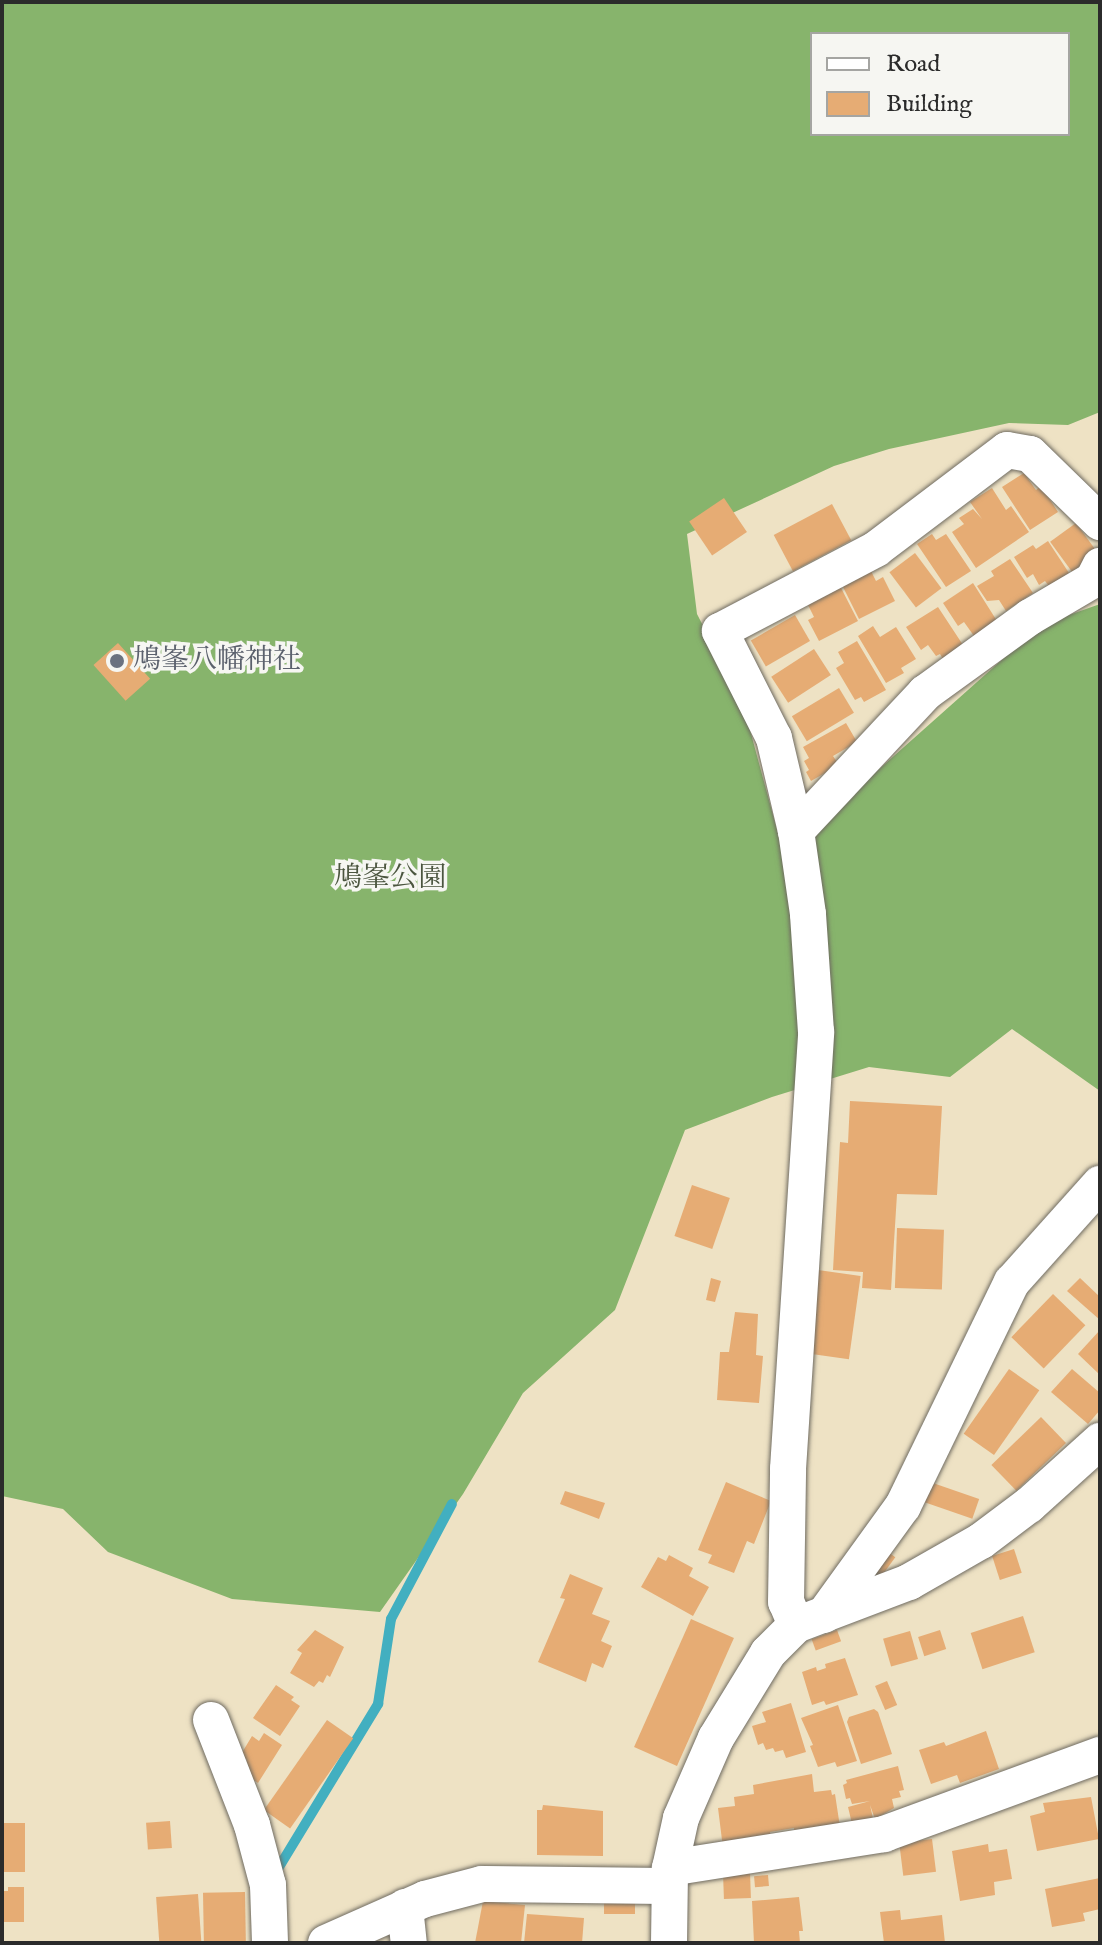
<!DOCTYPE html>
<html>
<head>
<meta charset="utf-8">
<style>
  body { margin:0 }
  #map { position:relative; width:1102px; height:1945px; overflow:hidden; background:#eee2c4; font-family:"IM FELL English","Noto Serif JP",serif }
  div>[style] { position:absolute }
  .forest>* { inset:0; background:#87b46c }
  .stream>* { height:10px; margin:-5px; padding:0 5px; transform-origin:5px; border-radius:5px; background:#42afc0 }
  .building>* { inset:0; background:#e6ac74; transform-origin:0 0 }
  .roads { filter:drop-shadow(0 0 2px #6f6b61) drop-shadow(0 0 2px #6f6b61) }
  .minor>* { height:36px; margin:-18px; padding:0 18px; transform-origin:18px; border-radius:18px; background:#fff }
  .dots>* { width:22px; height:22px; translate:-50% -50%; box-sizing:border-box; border:4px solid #f6f6f2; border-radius:50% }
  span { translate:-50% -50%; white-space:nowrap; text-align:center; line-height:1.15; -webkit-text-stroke:7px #f6f6f2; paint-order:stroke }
  .worship-label { font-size:28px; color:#5b616d }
  .left { translate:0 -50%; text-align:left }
  .park-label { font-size:28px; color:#4b553f }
  .frame { position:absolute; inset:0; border:4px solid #2b2b2b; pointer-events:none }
  .legend { position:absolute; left:810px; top:32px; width:260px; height:104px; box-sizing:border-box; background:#f6f6f2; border:2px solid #a5a5a2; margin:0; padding:10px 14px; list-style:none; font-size:24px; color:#2b2b2b }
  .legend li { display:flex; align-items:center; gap:16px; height:40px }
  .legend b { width:40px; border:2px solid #a5a5a2 }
</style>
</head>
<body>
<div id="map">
  <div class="forest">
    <div style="clip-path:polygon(evenodd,2px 2px,1100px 2px,1100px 412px,1068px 425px,1009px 423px,889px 449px,834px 466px,687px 534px,697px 614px,743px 704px,780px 841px,804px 836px,1041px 625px,1100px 604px,1100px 1091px,1012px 1029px,950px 1077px,869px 1067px,772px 1097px,685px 1130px,615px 1310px,523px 1393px,463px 1494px,380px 1612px,232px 1599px,108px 1552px,63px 1509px,2px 1496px,2px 2px,812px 34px,1068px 34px,1068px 134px,812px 134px,812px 34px)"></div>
  </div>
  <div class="stream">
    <div style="left:276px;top:1872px;width:197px;rotate:-58.7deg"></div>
    <div style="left:378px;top:1704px;width:86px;rotate:-81.3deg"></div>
    <div style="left:391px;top:1619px;width:130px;rotate:-62.1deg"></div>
  </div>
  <div class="building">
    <div style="clip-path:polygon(1024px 473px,1036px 490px,1041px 486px,1058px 512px,1030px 530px,1002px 487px)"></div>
    <div style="clip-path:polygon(992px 488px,1006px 510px,1011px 506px,1029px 532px,976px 568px,952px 532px,964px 524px,959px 518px,973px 509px,982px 519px,970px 502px)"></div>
    <div style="left:724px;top:498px;width:41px;height:42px;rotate:56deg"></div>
    <div style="left:832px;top:504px;width:41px;height:66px;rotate:62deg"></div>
    <div style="left:1076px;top:523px;width:39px;height:32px;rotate:54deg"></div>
    <div style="clip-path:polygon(932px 534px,936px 540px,946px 534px,971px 571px,946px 587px,917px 544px)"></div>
    <div style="clip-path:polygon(1048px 541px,1069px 573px,1049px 586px,1045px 581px,1039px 585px,1033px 574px,1027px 578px,1014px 557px,1033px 545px,1036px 549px)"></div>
    <div style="left:915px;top:553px;width:44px;height:32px;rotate:53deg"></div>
    <div style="clip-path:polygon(1010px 559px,1033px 593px,1006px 611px,999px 600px,987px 601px,977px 586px,994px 576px,991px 571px)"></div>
    <div style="clip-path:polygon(870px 569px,876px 581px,883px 577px,895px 601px,859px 619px,841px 583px)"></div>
    <div style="clip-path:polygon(973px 583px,997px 621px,974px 636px,964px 622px,958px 626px,943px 603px)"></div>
    <div style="clip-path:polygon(839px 584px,858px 621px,819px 641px,808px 620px,814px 617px,806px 601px)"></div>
    <div style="clip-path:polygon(938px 607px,963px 645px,943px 659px,940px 654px,936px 656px,928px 645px,921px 650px,906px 627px)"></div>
    <div style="left:795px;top:615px;width:30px;height:51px;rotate:60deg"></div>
    <div style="clip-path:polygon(873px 626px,880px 637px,896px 627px,916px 659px,901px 668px,904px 673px,886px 683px,858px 636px)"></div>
    <div style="clip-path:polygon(857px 641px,886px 690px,864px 702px,861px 697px,855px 700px,836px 668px,844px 663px,838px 652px)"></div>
    <div style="left:118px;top:643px;width:48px;height:33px;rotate:48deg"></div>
    <div style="left:814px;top:649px;width:31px;height:51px;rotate:57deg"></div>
    <div style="left:839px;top:688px;width:29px;height:55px;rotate:59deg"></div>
    <div style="clip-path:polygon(846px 723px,857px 742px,833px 756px,839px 765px,811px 781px,806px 772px,809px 770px,804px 761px,809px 758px,803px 747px)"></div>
    <div style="clip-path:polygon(850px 1101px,942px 1106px,937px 1195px,897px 1194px,891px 1290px,862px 1288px,863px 1272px,833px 1270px,840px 1142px,848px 1143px)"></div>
    <div style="left:692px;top:1185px;width:40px;height:54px;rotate:19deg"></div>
    <div style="left:897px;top:1228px;width:47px;height:60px;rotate:2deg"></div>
    <div style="left:818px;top:1270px;width:43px;height:84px;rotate:8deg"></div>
    <div style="clip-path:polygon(711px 1278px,721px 1281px,715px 1302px,706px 1300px)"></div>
    <div style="clip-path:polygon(1080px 1278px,1100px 1297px,1100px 1320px,1067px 1291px)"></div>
    <div style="left:1053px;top:1294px;width:45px;height:60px;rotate:44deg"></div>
    <div style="clip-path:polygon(735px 1312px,758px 1314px,756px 1355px,763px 1356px,759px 1403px,717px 1400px,720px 1352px,729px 1352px)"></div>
    <div style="clip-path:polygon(1100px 1330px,1100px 1375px,1078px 1354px)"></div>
    <div style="left:1009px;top:1369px;width:37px;height:79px;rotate:35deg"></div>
    <div style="clip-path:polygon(1072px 1369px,1100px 1393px,1100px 1410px,1088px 1424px,1051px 1392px)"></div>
    <div style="left:1041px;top:1417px;width:36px;height:69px;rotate:46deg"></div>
    <div style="clip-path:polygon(726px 1482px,771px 1501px,754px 1544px,747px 1541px,734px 1573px,708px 1563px,712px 1555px,698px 1550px)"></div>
    <div style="left:930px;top:1482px;width:52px;height:21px;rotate:19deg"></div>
    <div style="clip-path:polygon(565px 1491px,605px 1503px,599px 1519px,560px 1504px)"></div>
    <div style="left:884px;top:1549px;width:14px;height:27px;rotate:36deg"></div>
    <div style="left:1014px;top:1549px;width:25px;height:23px;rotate:72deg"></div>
    <div style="clip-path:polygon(669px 1555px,693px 1568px,689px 1576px,709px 1587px,693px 1616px,641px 1587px,658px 1557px,666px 1561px)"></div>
    <div style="clip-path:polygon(570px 1574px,603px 1588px,592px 1614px,610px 1621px,601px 1641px,612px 1646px,603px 1668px,592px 1663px,586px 1682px,538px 1662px,565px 1599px,560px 1598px)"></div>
    <div style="left:1023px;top:1616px;width:38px;height:55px;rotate:72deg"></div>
    <div style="left:691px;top:1619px;width:47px;height:140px;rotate:24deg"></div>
    <div style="clip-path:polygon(315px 1630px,344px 1647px,330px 1677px,327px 1675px,323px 1683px,319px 1681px,314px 1687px,290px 1673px,302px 1653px,297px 1650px)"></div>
    <div style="left:837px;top:1630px;width:12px;height:27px;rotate:70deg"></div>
    <div style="left:940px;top:1630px;width:20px;height:23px;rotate:72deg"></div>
    <div style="left:910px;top:1631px;width:29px;height:28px;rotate:74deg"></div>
    <div style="clip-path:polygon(845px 1658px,858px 1695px,826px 1705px,824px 1701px,812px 1705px,802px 1672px,816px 1667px,817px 1671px,826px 1668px,825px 1664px)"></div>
    <div style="left:887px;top:1681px;width:26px;height:13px;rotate:67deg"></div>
    <div style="clip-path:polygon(276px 1685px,294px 1697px,291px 1700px,300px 1706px,280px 1736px,253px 1718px)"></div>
    <div style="clip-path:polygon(791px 1703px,806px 1752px,786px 1758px,783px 1750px,775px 1752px,773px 1748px,766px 1750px,763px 1743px,758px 1745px,752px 1726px,766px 1722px,762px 1712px)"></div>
    <div style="clip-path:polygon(838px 1705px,857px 1761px,837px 1767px,835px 1762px,818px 1767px,810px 1746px,813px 1745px,801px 1718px)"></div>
    <div style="clip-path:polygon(874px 1709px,878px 1712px,892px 1754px,861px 1764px,847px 1722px,849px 1717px)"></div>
    <div style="left:327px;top:1720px;width:32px;height:110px;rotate:35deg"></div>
    <div style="clip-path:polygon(986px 1731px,999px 1769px,960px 1783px,957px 1775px,931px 1784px,919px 1750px,944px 1742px,946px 1746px)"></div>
    <div style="clip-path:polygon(264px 1733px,282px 1745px,258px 1783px,240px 1771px,247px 1760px,240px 1756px,252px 1736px,259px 1741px)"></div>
    <div style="clip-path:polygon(898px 1766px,904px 1790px,899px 1791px,901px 1797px,892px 1799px,894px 1808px,875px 1819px,870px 1805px,874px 1823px,853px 1828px,848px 1807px,870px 1801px,852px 1804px,850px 1798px,846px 1799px,843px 1785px,847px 1783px,846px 1780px)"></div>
    <div style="clip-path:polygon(812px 1774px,814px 1792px,831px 1790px,832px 1795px,835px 1794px,840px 1827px,795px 1838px,794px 1828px,770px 1832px,771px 1841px,723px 1848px,718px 1808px,735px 1806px,734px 1797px,754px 1794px,753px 1785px)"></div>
    <div style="clip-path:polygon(1091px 1797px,1099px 1839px,1037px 1851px,1030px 1816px,1045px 1812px,1043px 1803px)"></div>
    <div style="clip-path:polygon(543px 1805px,603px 1811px,603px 1856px,537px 1855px,537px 1810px,542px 1810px)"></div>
    <div style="left:170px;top:1821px;width:27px;height:24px;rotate:86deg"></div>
    <div style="left:2px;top:1823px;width:23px;height:49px"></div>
    <div style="left:932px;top:1839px;width:33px;height:33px;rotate:83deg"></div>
    <div style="clip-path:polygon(988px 1844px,989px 1852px,1007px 1849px,1012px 1879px,994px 1882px,995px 1895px,960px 1901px,952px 1851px)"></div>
    <div style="left:750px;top:1872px;width:26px;height:27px;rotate:88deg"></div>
    <div style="left:768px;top:1875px;width:11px;height:14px;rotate:85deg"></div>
    <div style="clip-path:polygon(1100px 1878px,1100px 1909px,1083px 1913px,1085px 1921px,1052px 1927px,1045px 1889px)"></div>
    <div style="clip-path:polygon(8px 1887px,24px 1887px,24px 1922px,2px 1922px,2px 1891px,8px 1891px)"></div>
    <div style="left:245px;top:1892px;width:50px;height:42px;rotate:89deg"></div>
    <div style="left:198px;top:1894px;width:49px;height:42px;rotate:86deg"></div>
    <div style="clip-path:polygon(799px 1897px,803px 1931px,799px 1931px,800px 1943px,754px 1943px,752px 1901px)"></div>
    <div style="left:604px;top:1900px;width:31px;height:14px"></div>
    <div style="clip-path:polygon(483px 1901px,525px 1905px,521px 1943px,475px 1943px)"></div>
    <div style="clip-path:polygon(900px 1910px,901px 1920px,942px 1915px,945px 1943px,884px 1943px,880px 1912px)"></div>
    <div style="clip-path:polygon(527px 1914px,584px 1918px,582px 1943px,524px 1943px)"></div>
  </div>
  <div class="roads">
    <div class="minor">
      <div style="left:796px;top:831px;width:96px;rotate:-103.3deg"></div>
      <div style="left:774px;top:738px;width:120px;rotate:-116.8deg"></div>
      <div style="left:720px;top:631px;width:176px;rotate:-27.7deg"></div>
      <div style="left:876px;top:549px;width:164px;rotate:-37.1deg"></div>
      <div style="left:1007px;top:450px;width:23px;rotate:10deg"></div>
      <div style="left:1030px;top:454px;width:98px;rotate:44.2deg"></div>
      <div style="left:824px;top:1615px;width:135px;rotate:-54.1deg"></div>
      <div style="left:903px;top:1506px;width:249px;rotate:-64.1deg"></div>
      <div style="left:1012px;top:1282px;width:132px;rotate:-48.1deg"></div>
      <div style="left:796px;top:1625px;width:25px;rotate:-113deg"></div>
      <div style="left:786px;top:1602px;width:133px;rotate:-89.1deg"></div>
      <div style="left:788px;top:1469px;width:438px;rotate:-86.3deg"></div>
      <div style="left:816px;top:1032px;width:118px;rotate:-93.9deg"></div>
      <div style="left:808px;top:914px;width:84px;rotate:-98.2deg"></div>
      <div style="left:796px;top:831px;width:189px;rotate:-46.9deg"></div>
      <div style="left:925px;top:693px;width:130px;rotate:-35.9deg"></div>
      <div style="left:1030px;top:617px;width:73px;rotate:-30.4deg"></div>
      <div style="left:1093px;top:580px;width:16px;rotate:-63deg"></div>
      <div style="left:211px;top:1720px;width:113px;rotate:68.7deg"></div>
      <div style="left:252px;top:1825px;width:62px;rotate:75.1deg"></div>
      <div style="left:268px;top:1885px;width:58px;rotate:88deg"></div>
      <div style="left:670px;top:1868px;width:217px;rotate:-9deg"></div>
      <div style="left:884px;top:1834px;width:230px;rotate:-20.1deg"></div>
      <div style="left:405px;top:1907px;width:36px;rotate:84deg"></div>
      <div style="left:326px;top:1943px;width:108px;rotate:-24deg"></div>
      <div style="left:425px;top:1899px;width:59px;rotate:-14.7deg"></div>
      <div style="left:482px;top:1884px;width:187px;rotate:0.6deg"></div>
      <div style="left:669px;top:1943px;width:75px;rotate:-89.2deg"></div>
      <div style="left:670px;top:1868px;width:51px;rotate:-77.6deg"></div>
      <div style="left:681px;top:1818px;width:87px;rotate:-66.4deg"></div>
      <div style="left:716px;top:1738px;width:100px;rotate:-58.5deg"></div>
      <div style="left:768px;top:1653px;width:40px;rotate:-45deg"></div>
      <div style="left:796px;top:1625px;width:121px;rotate:-20.8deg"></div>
      <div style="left:909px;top:1582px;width:83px;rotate:-29.7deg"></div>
      <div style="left:981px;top:1541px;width:60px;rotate:-36.9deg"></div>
      <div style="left:1029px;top:1505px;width:96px;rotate:-42deg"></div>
    </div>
  </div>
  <div class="dots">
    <div style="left:117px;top:661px;background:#6b7280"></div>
  </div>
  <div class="worship-label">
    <span class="left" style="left:133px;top:661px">鳩峯八幡神社</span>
  </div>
  <div class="park-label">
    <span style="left:390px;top:879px">鳩峯公園</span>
  </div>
  <div class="frame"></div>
  <ul class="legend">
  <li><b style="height:10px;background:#fff"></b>Road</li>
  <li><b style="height:22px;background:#e6ac74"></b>Building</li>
  </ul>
</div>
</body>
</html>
